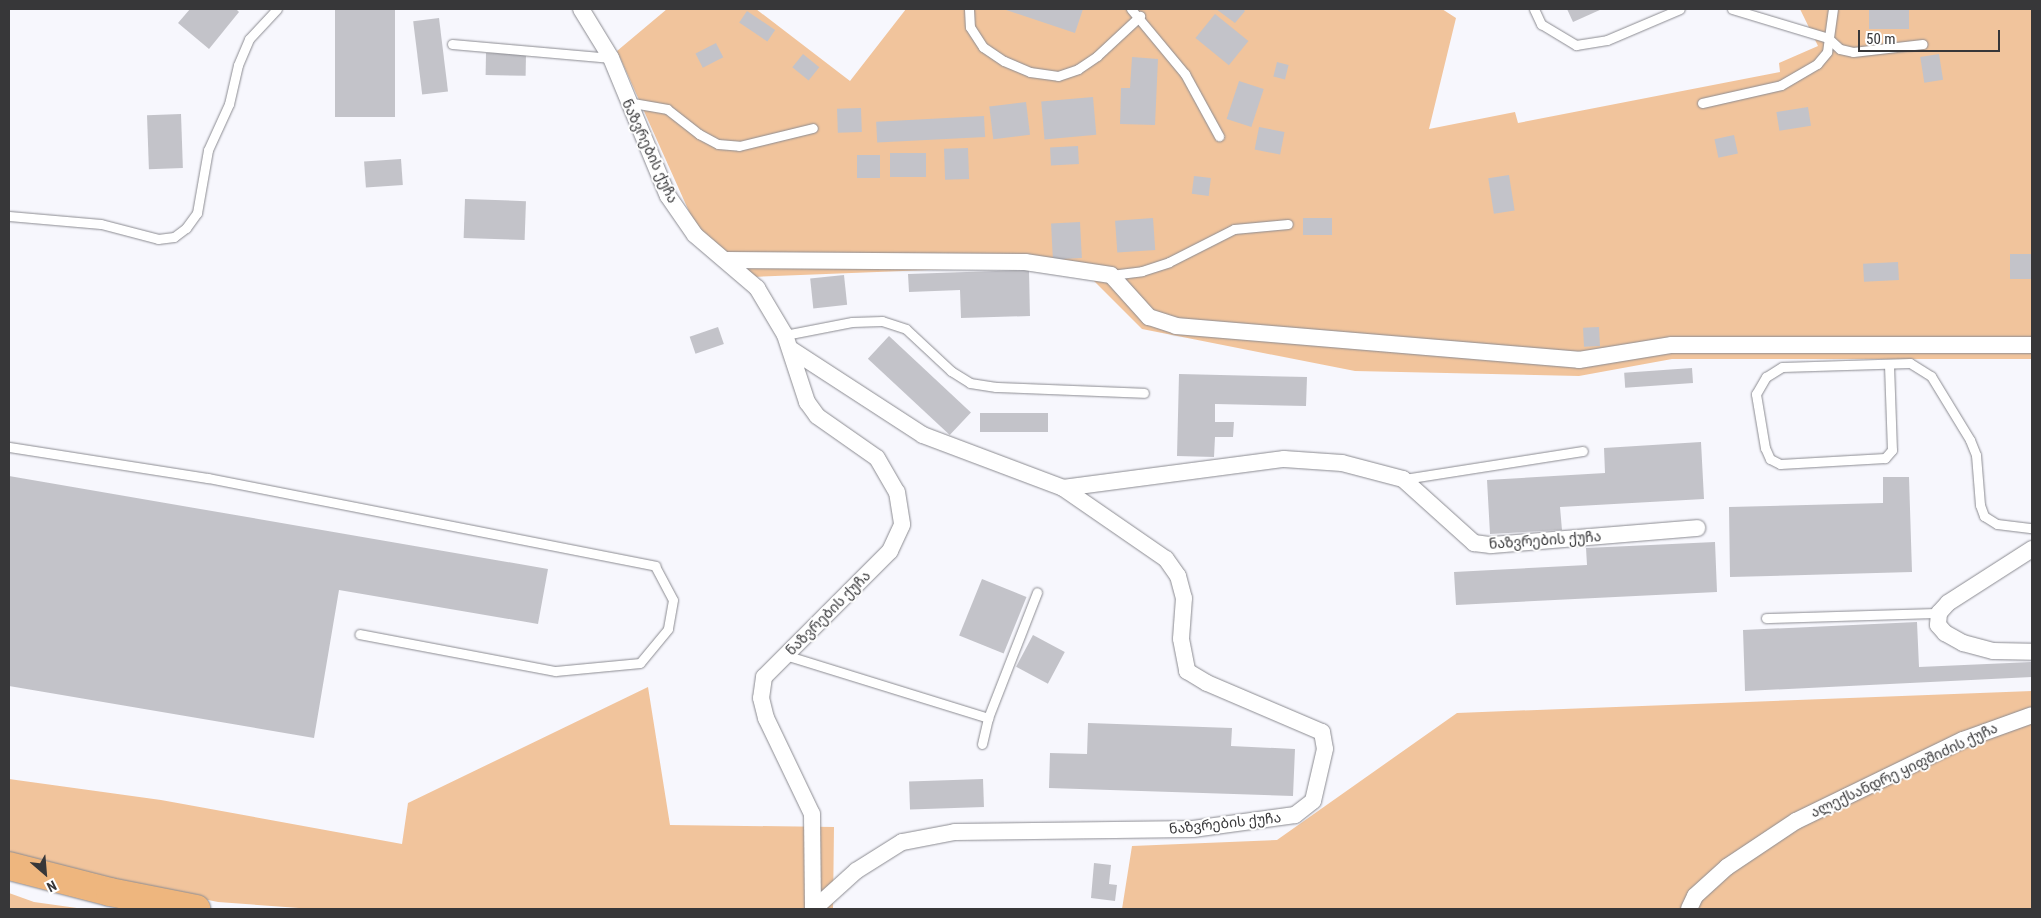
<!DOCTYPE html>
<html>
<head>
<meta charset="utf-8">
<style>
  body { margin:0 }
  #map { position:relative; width:2041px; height:918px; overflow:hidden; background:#f7f7fd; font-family:"Roboto Condensed","Noto Sans Georgian",sans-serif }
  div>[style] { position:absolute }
  .green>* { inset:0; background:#f1c49c }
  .building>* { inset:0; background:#c3c3c9; transform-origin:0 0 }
  .roads { filter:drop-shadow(0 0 1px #8b8b91) drop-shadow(0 0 1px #8b8b91) }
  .service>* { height:9px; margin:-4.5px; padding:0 4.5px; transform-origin:4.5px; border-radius:4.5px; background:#fff }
  .minor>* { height:16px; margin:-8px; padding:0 8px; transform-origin:8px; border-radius:8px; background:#fff }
  .trunk>* { height:28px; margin:-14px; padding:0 14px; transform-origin:14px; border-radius:14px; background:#eeb67e }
  span { translate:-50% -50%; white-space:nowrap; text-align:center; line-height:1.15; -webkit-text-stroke:4px #fff; paint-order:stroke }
  .street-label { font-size:14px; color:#373739 }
  .frame { position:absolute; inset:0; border:10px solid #373739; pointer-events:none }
  .north { position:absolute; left:20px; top:848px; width:50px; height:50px; -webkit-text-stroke:4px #fff; paint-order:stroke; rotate:153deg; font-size:14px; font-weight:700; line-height:20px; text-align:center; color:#373739 }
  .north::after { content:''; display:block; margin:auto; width:18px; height:22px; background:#373739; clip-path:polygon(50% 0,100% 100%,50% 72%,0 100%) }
  .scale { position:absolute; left:1858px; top:30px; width:142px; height:22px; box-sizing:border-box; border:2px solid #373739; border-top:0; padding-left:6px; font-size:15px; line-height:18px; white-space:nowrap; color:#373739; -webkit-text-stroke:4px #fff; paint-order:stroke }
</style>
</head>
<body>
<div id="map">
  <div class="green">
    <div style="clip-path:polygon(667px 9px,756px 9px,850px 81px,906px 9px,1442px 9px,1456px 18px,1429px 129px,1515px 112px,1518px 123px,1780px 72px,1779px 63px,1818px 46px,1800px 9px,2032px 9px,2032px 359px,1672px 359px,1579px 376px,1355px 371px,1142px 329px,1090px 277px,1034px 266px,752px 277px,696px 227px,617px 51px)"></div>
    <div style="clip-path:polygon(648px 687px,670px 825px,834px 827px,833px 909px,313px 909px,218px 902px,27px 863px,9px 857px,9px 779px,161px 800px,402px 844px,408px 803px)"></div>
    <div style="clip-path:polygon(2032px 691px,2032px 909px,1122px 909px,1132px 846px,1277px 840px,1457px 713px)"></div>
    <div style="clip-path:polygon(9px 893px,34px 902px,84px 909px,9px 909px)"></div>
  </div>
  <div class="building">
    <div style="clip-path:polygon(190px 9px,236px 9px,239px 12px,209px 49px,178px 23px)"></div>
    <div style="left:335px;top:9px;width:60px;height:108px"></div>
    <div style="clip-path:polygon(1003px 9px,1083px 9px,1075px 33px)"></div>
    <div style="clip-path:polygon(1216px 9px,1243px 9px,1245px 11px,1235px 23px)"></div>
    <div style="clip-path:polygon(1567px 9px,1602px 9px,1573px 22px)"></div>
    <div style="left:1869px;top:9px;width:40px;height:20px"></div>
    <div style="left:747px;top:11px;width:34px;height:14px;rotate:34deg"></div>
    <div style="left:1215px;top:14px;width:43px;height:31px;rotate:39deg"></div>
    <div style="left:439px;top:18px;width:74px;height:26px;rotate:83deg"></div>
    <div style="left:716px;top:43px;width:16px;height:23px;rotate:63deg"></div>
    <div style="left:486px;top:53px;width:40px;height:22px;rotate:1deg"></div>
    <div style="left:803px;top:54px;width:21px;height:17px;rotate:39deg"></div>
    <div style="left:1939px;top:54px;width:26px;height:19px;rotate:81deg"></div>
    <div style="clip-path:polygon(1132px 57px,1158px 59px,1155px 125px,1120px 124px,1121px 88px,1130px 88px)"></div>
    <div style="left:1277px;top:62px;width:12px;height:15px;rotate:14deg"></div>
    <div style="left:1239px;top:81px;width:26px;height:40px;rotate:18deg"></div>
    <div style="left:1093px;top:97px;width:38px;height:52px;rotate:85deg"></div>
    <div style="left:1026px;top:102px;width:33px;height:37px;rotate:83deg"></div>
    <div style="left:1808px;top:107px;width:19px;height:32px;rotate:81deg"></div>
    <div style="left:861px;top:108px;width:24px;height:24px;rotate:88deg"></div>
    <div style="left:181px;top:114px;width:54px;height:34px;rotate:88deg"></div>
    <div style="left:984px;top:116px;width:21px;height:108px;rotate:87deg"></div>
    <div style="left:1259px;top:127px;width:26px;height:23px;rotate:11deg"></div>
    <div style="left:1734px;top:135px;width:19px;height:20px;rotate:78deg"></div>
    <div style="left:1078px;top:146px;width:18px;height:28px;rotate:87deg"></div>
    <div style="left:968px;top:148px;width:31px;height:24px;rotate:88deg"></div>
    <div style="left:890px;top:153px;width:36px;height:24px"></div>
    <div style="left:857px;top:155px;width:23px;height:23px"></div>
    <div style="left:401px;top:159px;width:26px;height:37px;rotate:86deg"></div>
    <div style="left:1509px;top:175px;width:36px;height:21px;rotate:81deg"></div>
    <div style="left:1194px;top:176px;width:17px;height:18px;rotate:7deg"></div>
    <div style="left:465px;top:199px;width:61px;height:39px;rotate:2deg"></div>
    <div style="left:1153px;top:218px;width:32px;height:38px;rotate:86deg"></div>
    <div style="left:1303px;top:218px;width:29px;height:17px"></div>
    <div style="left:1080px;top:222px;width:36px;height:29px;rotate:87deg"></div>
    <div style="left:2032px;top:254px;width:25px;height:22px;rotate:90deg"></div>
    <div style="left:1898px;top:262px;width:18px;height:35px;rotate:87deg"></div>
    <div style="clip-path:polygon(1029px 270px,1030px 316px,961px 318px,960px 290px,909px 292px,908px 274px)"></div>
    <div style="left:844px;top:275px;width:30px;height:34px;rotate:84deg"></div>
    <div style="left:718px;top:327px;width:18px;height:30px;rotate:71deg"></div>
    <div style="left:1599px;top:327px;width:19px;height:16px;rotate:87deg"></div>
    <div style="left:889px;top:336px;width:112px;height:31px;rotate:43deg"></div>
    <div style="left:1692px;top:368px;width:15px;height:68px;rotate:86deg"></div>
    <div style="clip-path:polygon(1179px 374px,1307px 377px,1306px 406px,1215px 404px,1215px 422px,1234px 422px,1233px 437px,1215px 437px,1214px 457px,1177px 456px)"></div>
    <div style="left:1048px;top:413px;width:19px;height:68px;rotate:90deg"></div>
    <div style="clip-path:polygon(1701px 442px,1704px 499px,1560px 507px,1562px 530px,1490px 534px,1487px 480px,1605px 473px,1604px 448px)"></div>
    <div style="clip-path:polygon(9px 476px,548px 569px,538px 624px,339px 590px,314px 738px,9px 686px)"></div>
    <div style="clip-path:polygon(1883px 477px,1909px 477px,1912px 572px,1730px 577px,1729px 507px,1883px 503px)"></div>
    <div style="clip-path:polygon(1715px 542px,1717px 592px,1456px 605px,1454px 572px,1587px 565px,1586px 548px)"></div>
    <div style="left:982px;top:579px;width:48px;height:61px;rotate:22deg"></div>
    <div style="clip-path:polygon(1917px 622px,1919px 667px,2032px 662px,2032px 677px,1745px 691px,1743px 630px)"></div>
    <div style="left:1033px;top:635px;width:36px;height:36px;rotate:28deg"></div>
    <div style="clip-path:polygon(1088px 723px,1232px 728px,1231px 746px,1295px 749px,1293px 796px,1049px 788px,1050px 753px,1087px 754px)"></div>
    <div style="left:983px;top:779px;width:28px;height:74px;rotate:88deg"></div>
    <div style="clip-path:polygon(1094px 863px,1111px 865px,1109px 884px,1117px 885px,1115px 901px,1091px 898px)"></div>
  </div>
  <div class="roads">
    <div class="service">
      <div style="left:969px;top:9px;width:18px;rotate:87deg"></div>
      <div style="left:970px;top:27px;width:24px;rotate:57deg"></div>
      <div style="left:983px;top:47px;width:25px;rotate:34deg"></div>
      <div style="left:1004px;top:61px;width:28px;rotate:23deg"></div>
      <div style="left:1030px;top:72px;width:28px;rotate:8deg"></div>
      <div style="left:1058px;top:76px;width:21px;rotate:-19deg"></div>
      <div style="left:1078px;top:69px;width:23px;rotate:-34deg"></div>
      <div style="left:1097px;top:56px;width:59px;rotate:-42.9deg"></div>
      <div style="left:1131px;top:9px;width:85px;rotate:50.3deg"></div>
      <div style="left:1185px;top:74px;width:71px;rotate:61.3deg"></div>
      <div style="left:1534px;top:9px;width:17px;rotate:65deg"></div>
      <div style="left:1541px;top:24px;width:41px;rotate:31deg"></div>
      <div style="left:1576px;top:45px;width:31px;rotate:-9deg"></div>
      <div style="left:1607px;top:40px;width:79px;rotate:-23deg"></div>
      <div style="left:1732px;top:9px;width:100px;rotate:16.8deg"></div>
      <div style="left:1828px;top:38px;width:16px;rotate:43deg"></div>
      <div style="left:1840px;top:49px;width:13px;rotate:13deg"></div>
      <div style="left:1853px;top:52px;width:70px;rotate:-6.5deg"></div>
      <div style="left:452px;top:44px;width:160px;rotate:5deg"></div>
      <div style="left:627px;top:102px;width:41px;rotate:9.9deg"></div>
      <div style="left:667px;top:109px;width:41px;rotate:38deg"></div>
      <div style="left:699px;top:134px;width:21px;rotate:28deg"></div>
      <div style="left:718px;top:144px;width:21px;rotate:5deg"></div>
      <div style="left:739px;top:146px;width:76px;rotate:-13.7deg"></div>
      <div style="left:1702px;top:103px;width:81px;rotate:-12.8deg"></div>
      <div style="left:1781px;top:85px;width:42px;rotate:-30.3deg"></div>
      <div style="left:1817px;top:64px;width:16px;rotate:-50deg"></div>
      <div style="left:1827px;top:52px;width:43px;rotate:-82.1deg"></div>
      <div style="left:9px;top:216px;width:92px;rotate:5deg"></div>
      <div style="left:101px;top:224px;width:59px;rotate:14.7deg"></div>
      <div style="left:158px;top:239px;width:16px;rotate:-7deg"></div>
      <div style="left:174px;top:237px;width:15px;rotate:-37deg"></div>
      <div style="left:186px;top:228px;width:19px;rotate:-54deg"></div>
      <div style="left:197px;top:213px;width:64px;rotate:-80.1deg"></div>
      <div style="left:208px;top:150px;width:51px;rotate:-65.5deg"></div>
      <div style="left:229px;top:104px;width:40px;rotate:-77deg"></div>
      <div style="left:238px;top:65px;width:28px;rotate:-67deg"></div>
      <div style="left:249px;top:39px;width:41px;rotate:-47deg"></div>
      <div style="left:1111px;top:275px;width:31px;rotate:-7deg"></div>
      <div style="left:1142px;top:271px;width:28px;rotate:-18deg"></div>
      <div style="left:1169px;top:262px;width:73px;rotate:-26.9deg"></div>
      <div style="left:1234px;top:229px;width:54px;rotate:-5.3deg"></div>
      <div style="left:785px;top:335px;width:68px;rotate:-11deg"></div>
      <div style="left:852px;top:322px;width:30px;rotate:-2deg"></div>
      <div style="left:882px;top:321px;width:25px;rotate:18deg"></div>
      <div style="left:906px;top:329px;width:62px;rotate:43deg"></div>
      <div style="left:951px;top:371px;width:22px;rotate:32deg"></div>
      <div style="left:970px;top:383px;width:26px;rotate:9deg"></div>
      <div style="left:996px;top:387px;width:148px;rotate:2.3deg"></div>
      <div style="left:1889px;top:365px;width:85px;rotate:88deg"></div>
      <div style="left:1892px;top:450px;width:11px;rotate:131deg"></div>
      <div style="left:1885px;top:458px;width:105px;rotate:176.7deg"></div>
      <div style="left:1780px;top:464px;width:11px;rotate:-153deg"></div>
      <div style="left:1770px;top:459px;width:12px;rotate:-114deg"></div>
      <div style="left:1765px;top:448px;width:55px;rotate:-99.5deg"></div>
      <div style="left:1756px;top:394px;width:20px;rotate:-60deg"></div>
      <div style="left:1766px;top:377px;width:19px;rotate:-32deg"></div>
      <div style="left:1782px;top:367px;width:128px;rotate:-1.8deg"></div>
      <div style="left:1910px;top:363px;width:25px;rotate:32deg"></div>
      <div style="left:1931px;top:376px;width:75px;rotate:58.6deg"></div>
      <div style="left:1970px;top:440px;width:16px;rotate:68deg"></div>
      <div style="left:1976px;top:455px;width:50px;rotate:85.4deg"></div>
      <div style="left:1980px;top:505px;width:12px;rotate:70deg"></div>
      <div style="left:1984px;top:516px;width:15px;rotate:32deg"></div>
      <div style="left:1997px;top:524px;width:35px;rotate:7deg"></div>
      <div style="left:9px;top:447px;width:201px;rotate:8.9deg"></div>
      <div style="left:208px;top:478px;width:456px;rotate:11.1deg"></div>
      <div style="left:655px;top:566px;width:38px;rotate:62deg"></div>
      <div style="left:673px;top:600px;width:29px;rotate:100deg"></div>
      <div style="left:668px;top:629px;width:44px;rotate:129.5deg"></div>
      <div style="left:640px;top:663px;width:85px;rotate:174.6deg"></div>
      <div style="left:555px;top:671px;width:199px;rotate:-169.3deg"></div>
      <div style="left:1404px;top:479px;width:181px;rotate:-8.9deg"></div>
      <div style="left:1766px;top:618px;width:173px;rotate:-1.7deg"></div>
      <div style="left:785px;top:655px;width:213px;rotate:17.2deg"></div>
      <div style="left:982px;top:744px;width:27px;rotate:-77deg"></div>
      <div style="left:988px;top:718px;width:135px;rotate:-68.7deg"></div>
    </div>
    <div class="minor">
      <div style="left:581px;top:9px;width:57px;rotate:58.5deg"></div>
      <div style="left:611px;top:58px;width:149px;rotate:67.6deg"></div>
      <div style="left:668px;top:196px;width:47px;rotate:55.3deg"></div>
      <div style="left:695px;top:235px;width:82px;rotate:40.5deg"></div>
      <div style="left:757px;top:288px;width:55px;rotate:59.2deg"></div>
      <div style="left:785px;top:335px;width:71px;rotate:71.8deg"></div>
      <div style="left:807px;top:402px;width:17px;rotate:54deg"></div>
      <div style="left:817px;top:416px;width:73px;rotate:35deg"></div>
      <div style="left:877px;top:458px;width:39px;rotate:60deg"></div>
      <div style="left:897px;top:492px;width:33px;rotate:81deg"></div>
      <div style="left:902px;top:525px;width:29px;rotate:115deg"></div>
      <div style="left:890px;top:551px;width:178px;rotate:135deg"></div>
      <div style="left:764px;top:677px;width:21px;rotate:98deg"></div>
      <div style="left:761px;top:698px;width:21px;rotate:76deg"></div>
      <div style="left:766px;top:718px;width:106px;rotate:64.4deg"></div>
      <div style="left:812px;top:814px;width:95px;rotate:89.4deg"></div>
      <div style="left:725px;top:260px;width:300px;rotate:0.4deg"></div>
      <div style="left:1025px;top:262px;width:87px;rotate:8.6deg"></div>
      <div style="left:1111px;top:275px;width:57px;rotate:47.9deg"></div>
      <div style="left:1149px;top:317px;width:28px;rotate:18deg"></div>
      <div style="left:1176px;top:326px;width:404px;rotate:4.8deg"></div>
      <div style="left:1579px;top:360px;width:94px;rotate:-9.2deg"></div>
      <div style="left:1672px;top:345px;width:360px"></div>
      <div style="left:792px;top:350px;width:156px;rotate:33deg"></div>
      <div style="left:923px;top:435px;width:150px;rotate:20.7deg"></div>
      <div style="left:1063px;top:488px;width:125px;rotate:34.6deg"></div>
      <div style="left:1166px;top:559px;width:21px;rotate:55deg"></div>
      <div style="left:1178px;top:576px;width:23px;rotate:75deg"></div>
      <div style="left:1184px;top:598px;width:41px;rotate:94.2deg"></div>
      <div style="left:1181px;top:639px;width:33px;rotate:79deg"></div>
      <div style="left:1187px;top:671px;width:23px;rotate:31deg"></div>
      <div style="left:1207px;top:683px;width:125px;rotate:23.1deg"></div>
      <div style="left:1322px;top:732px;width:17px;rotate:80deg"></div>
      <div style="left:1325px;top:749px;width:53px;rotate:103deg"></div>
      <div style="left:1313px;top:801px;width:23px;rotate:142deg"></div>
      <div style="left:1295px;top:815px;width:103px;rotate:172.2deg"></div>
      <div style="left:1193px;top:829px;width:238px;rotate:179.3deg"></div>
      <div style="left:955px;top:832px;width:54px;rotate:169.3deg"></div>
      <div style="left:902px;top:842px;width:54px;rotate:147.8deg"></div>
      <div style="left:856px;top:871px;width:57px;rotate:137.9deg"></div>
      <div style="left:1063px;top:488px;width:223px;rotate:-7.5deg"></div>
      <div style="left:1284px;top:459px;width:58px;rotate:3.9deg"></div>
      <div style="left:1342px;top:463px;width:63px;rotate:14.7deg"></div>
      <div style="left:1403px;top:479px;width:96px;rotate:42deg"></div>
      <div style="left:1474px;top:543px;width:17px;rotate:7deg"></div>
      <div style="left:1491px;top:545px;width:207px;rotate:-4.7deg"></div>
      <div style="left:2032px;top:549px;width:100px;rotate:147.3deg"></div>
      <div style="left:1948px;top:603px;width:13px;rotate:132deg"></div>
      <div style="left:1939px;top:613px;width:12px;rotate:95deg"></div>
      <div style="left:1938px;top:625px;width:11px;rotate:49deg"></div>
      <div style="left:1945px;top:633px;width:21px;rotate:29deg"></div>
      <div style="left:1963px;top:643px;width:31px;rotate:15deg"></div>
      <div style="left:1993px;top:651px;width:39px;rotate:1deg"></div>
      <div style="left:1689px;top:909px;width:14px;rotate:-65deg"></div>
      <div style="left:1695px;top:896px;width:43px;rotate:-42.2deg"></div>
      <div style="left:1727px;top:867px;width:83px;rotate:-33.7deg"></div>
      <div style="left:1796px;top:821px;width:186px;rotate:-25.9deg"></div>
      <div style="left:1963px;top:740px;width:73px;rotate:-19.9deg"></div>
    </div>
    <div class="trunk">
      <div style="left:9px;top:866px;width:104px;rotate:14.4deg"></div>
      <div style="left:110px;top:892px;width:88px;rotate:11.2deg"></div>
    </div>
  </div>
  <div class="street-label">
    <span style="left:650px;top:151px;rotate:65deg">ნაზვრების ქუჩა</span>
    <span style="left:1545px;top:540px;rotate:-4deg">ნაზვრების ქუჩა</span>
    <span style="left:828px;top:613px;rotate:-45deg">ნაზვრების ქუჩა</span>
    <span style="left:1904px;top:770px;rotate:-25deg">ალექსანდრე ყიფშიძის ქუჩა</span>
    <span style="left:1225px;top:823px;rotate:-6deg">ნაზვრების ქუჩა</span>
  </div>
  <div class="frame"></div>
  <div class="north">N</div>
  <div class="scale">50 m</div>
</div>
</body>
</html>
